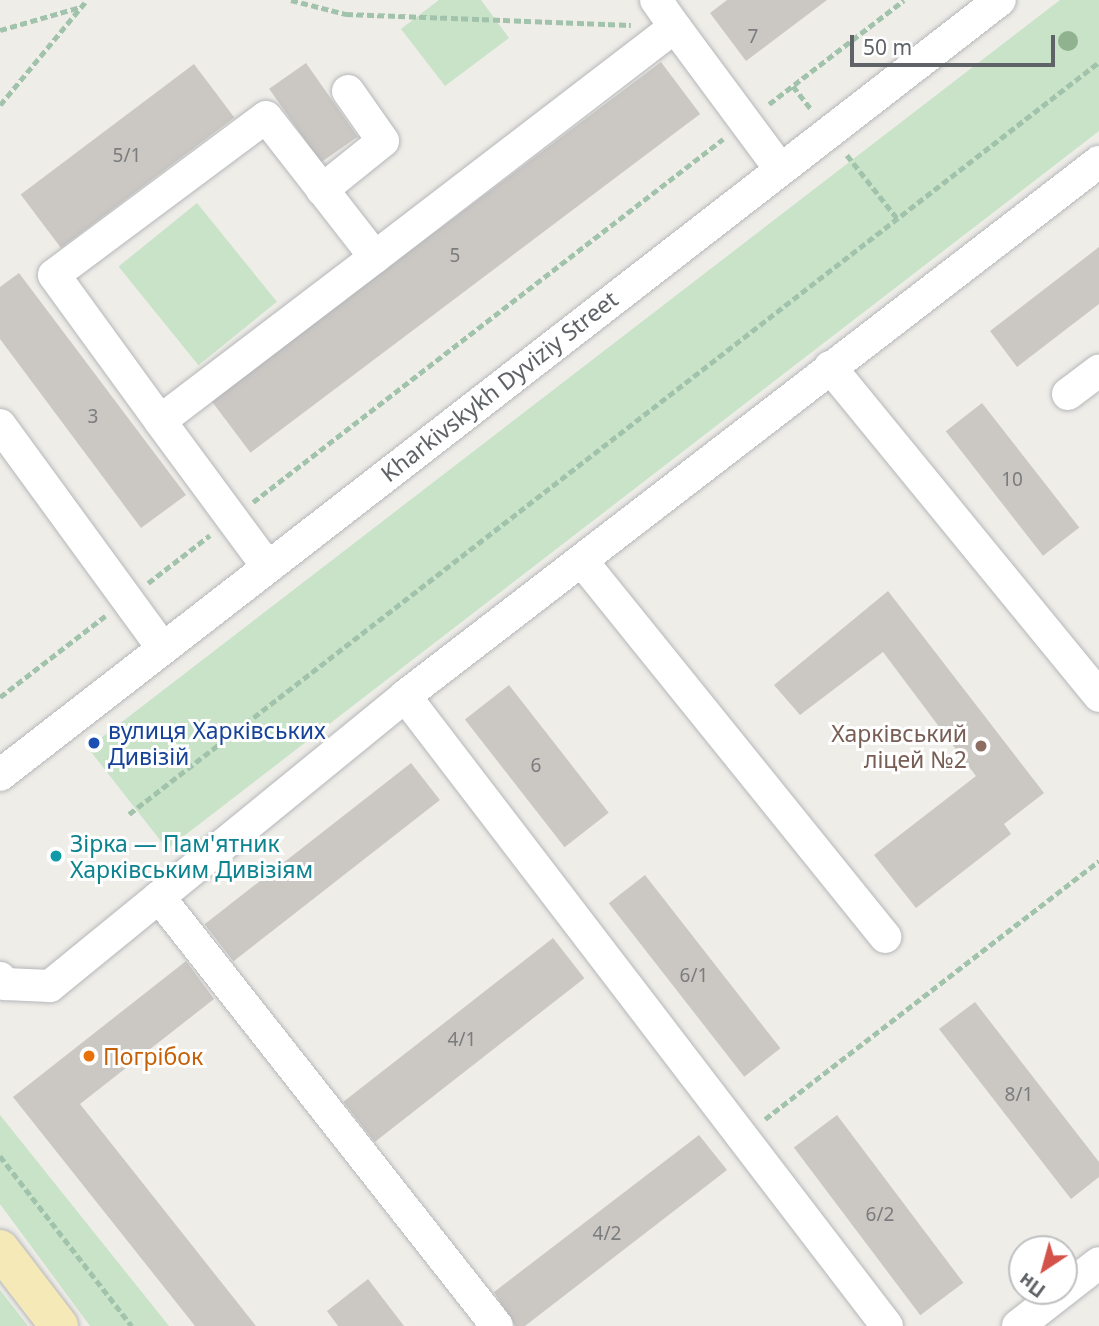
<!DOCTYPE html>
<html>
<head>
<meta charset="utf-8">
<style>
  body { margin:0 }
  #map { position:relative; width:1099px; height:1326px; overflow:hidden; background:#efede8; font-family:"Noto Sans",sans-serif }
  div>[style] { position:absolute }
  .green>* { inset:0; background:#c8e3c8; transform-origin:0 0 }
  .building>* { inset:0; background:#cbc8c4; transform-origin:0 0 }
  .path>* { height:4.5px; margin-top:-2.25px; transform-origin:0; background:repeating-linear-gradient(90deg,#a2c3ab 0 7px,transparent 0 10.5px) }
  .roads { filter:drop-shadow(0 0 2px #b5b7ba) drop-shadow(0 0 2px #b5b7ba) }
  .minor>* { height:32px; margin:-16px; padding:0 16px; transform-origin:16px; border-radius:16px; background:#fff }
  .major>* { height:38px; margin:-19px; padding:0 19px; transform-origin:19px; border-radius:19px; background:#f5eab7 }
  .trees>* { width:20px; height:20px; margin:-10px; border-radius:50%; background:#90b28e }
  .dots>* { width:19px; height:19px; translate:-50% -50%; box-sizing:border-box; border:4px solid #fff; border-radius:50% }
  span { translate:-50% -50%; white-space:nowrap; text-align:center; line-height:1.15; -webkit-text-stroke:6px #fff; paint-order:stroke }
  .number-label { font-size:19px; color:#7a7c7e }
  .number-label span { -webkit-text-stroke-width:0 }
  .street-label { font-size:23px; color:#5f6266 }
  .transit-label { font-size:23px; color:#164399 }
  .left { translate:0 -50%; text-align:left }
  .education-label { font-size:23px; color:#785e54 }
  .right { translate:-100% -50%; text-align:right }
  .culture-label { font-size:23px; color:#0d838f }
  .food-label { font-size:23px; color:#c56008 }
  .north { position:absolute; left:1008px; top:1235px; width:70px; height:70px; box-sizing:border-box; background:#fff; border:2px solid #bfc0c2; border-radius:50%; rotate:216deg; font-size:19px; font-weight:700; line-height:28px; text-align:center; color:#5f6266 }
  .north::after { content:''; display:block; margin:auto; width:24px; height:32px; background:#d3534a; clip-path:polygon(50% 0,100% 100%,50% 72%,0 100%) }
  .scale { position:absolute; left:850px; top:35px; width:205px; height:32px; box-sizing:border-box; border:4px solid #5f6266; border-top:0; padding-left:9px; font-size:21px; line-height:24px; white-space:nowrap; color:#5f6266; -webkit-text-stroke:5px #fff; paint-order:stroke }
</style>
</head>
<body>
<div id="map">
  <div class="green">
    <div style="clip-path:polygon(439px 0,481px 0,509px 38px,445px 86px,401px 29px)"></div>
    <div style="clip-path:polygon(1060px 0,1099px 0,1099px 131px,167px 849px,88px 748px)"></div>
    <div style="left:197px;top:203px;width:127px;height:101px;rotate:51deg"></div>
    <div style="clip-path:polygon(0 1115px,169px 1326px,90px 1326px,0 1204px)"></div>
    <div style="clip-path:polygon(0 1290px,28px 1326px,0 1326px)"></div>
  </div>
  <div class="building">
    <div style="clip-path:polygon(727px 0,827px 0,746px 61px,710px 13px)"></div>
    <div style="left:661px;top:62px;width:65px;height:563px;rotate:53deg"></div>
    <div style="left:306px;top:63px;width:90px;height:45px;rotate:55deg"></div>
    <div style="left:194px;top:64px;width:67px;height:217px;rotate:53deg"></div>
    <div style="clip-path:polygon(1099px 247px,1099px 304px,1017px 367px,990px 331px)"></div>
    <div style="clip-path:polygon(19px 273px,186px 495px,141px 528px,0 339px,0 287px)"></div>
    <div style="left:982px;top:403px;width:158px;height:46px;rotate:52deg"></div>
    <div style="clip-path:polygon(888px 591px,1044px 793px,1004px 824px,1011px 834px,916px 908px,874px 855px,976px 776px,883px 652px,800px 715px,774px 685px)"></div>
    <div style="left:509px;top:685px;width:162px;height:56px;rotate:52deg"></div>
    <div style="left:411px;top:763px;width:47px;height:262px;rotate:52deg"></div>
    <div style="left:645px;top:875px;width:220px;height:46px;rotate:52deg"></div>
    <div style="left:553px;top:938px;width:51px;height:266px;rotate:52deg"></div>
    <div style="clip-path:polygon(186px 961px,214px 999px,80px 1104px,256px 1326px,195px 1326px,13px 1097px)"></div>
    <div style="clip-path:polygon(975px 1002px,1099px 1162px,1099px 1177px,1071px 1199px,939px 1029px)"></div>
    <div style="left:837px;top:1115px;width:210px;height:54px;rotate:53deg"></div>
    <div style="clip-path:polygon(699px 1135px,727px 1170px,525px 1326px,515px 1326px,494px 1292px)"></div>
    <div style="clip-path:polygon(368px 1279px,404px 1326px,338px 1326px,327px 1311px)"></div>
  </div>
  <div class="path">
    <div style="left:291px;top:0;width:57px;rotate:14.3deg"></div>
    <div style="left:346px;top:14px;width:285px;rotate:2.2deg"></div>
    <div style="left:0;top:30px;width:83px;rotate:-16deg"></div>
    <div style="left:793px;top:86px;width:31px;rotate:52deg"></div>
    <div style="left:769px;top:104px;width:170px;rotate:-37.6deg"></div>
    <div style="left:0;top:105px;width:136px;rotate:-50.4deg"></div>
    <div style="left:847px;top:155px;width:80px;rotate:51.6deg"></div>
    <div style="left:253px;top:502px;width:594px;rotate:-37.68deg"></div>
    <div style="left:148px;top:583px;width:78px;rotate:-37.7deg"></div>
    <div style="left:0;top:697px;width:133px;rotate:-37.6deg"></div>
    <div style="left:129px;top:814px;width:1227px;rotate:-37.78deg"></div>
    <div style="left:765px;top:1119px;width:422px;rotate:-37.7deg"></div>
    <div style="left:0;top:1156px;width:215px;rotate:52.2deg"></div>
  </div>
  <div class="roads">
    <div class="minor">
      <div style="left:656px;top:0;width:33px;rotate:55deg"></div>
      <div style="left:322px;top:190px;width:78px;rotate:-38.8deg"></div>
      <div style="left:383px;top:141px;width:61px;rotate:-125deg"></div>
      <div style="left:375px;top:257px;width:378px;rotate:-37.5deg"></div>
      <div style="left:675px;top:27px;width:177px;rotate:53.5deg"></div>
      <div style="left:830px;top:367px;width:425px;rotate:50.7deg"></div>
      <div style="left:1068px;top:394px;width:39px;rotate:-37deg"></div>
      <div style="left:160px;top:421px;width:270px;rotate:-37.3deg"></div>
      <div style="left:375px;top:257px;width:177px;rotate:-127.9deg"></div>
      <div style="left:266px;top:117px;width:264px;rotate:143.3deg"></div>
      <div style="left:54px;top:275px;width:180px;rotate:54deg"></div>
      <div style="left:160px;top:421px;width:179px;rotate:53.6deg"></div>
      <div style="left:0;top:425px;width:273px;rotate:53.9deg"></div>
      <div style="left:582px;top:561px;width:483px;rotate:51.1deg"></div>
      <div style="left:405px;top:696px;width:793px;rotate:52.58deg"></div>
      <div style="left:0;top:775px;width:1265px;rotate:-37.78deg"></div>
      <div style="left:159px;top:897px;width:546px;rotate:51.77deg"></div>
      <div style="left:0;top:978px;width:8px;rotate:50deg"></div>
      <div style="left:5px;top:984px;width:45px;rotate:2.5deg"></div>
      <div style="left:50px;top:986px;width:458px;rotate:-39.2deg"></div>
      <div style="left:405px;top:696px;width:876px;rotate:-37.58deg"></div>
      <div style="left:1064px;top:1290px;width:44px;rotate:-37.6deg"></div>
      <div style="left:1018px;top:1326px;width:57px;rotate:-37.9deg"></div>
    </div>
    <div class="major">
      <div style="left:0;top:1249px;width:97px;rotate:52.5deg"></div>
    </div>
  </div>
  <div class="trees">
    <div style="left:1068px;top:41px"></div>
  </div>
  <div class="dots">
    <div style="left:94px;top:743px;background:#1a4fb4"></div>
    <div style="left:981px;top:746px;background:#8d6e63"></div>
    <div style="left:56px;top:856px;background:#0f9aa8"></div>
    <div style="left:89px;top:1056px;background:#e8710a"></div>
  </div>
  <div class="number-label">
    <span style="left:753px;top:37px">7</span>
    <span style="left:127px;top:156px">5/1</span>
    <span style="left:455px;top:256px">5</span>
    <span style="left:93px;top:417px">3</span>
    <span style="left:1012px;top:480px">10</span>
    <span style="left:536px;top:766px">6</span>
    <span style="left:694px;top:976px">6/1</span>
    <span style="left:462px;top:1040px">4/1</span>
    <span style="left:1019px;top:1095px">8/1</span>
    <span style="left:880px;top:1215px">6/2</span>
    <span style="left:607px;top:1234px">4/2</span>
  </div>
  <div class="street-label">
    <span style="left:499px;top:386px;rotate:-38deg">Kharkivskykh Dyviziy Street</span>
  </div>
  <div class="transit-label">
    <span class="left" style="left:108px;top:743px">вулиця Харківських<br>Дивізій</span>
  </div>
  <div class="education-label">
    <span class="right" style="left:967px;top:746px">Харківський<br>ліцей №2</span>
  </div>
  <div class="culture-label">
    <span class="left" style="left:70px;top:856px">Зірка — Пам'ятник<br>Харківським Дивізіям</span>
  </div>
  <div class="food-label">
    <span class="left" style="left:103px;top:1056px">Погрібок</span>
  </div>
  <div class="north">Пн</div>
  <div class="scale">50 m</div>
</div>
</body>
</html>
